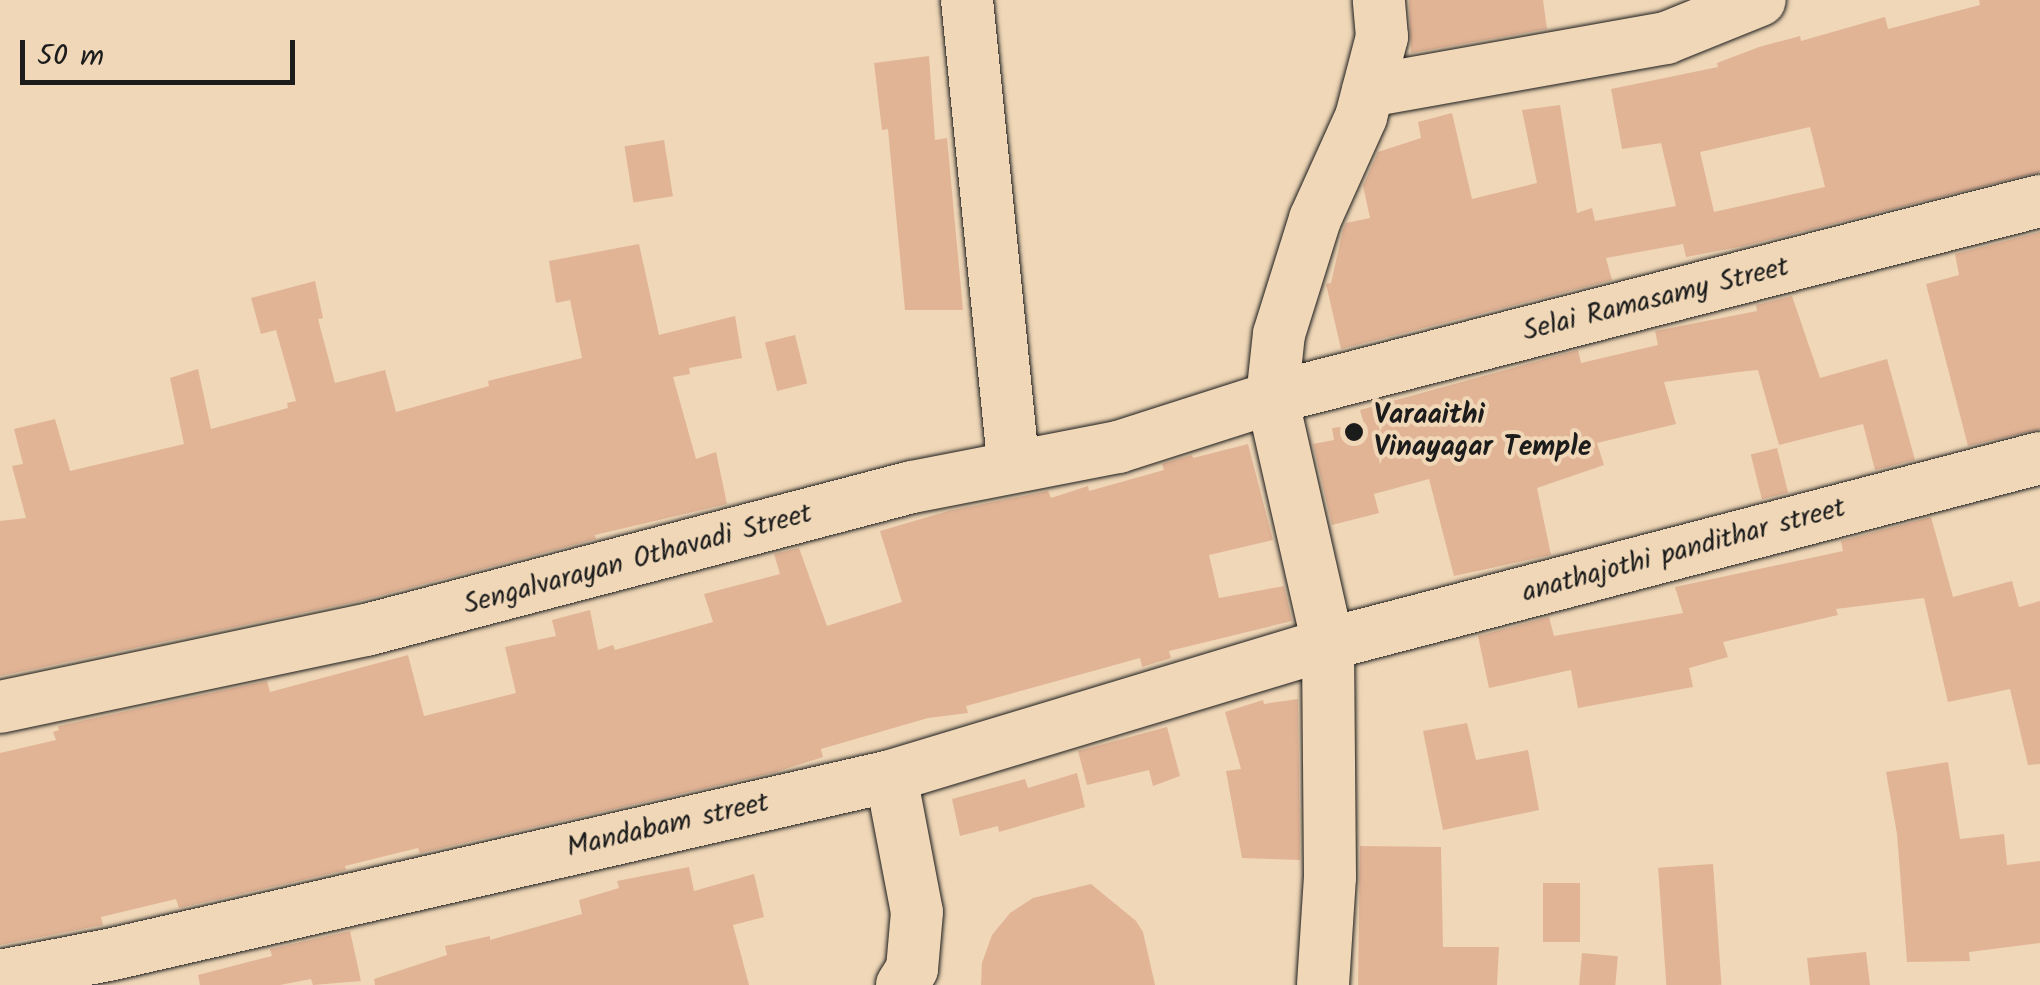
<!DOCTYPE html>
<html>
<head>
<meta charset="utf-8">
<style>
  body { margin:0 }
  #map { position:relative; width:2040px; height:985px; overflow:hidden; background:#efd7b7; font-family:Kalam,sans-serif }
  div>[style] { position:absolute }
  .building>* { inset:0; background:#e2b496; transform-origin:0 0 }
  .roads { filter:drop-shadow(0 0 2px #1c1c1c) drop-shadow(0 0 2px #1c1c1c) }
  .minor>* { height:52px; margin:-26px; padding:0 26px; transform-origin:26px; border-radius:26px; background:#efd7b7 }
  .dots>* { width:28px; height:28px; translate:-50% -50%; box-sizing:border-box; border:5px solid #efd7b7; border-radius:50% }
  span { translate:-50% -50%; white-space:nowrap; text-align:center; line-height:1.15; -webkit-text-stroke:8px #efd7b7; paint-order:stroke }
  .street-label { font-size:28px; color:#1c1c1c }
  .poi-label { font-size:28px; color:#1c1c1c; font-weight:700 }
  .left { translate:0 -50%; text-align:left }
  .scale { position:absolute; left:20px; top:40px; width:275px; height:45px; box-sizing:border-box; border:5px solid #1c1c1c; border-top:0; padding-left:12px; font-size:30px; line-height:35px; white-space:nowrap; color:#1c1c1c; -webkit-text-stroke:8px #efd7b7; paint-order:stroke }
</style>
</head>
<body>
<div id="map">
  <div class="building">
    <div style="clip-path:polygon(1409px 0,1543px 0,1547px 29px,1411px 53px)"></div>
    <div style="clip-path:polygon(evenodd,1979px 0,2040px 0,2040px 172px,1744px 246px,1686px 257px,1683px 244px,1606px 258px,1612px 280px,1341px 349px,1326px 284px,1331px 283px,1343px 230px,1346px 223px,1370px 218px,1363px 186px,1378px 152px,1421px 138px,1418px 122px,1452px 113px,1472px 199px,1537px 183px,1522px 110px,1560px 105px,1577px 213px,1592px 208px,1595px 221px,1676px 206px,1661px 143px,1622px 149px,1611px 89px,1718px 67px,1717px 63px,1759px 47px,1800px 36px,1801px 41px,1885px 17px,1888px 29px,1980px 5px,1979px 0,1810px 127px,1825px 187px,1714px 212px,1700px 152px,1810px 127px)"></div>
    <div style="clip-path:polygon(929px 56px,935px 140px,947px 138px,963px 310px,905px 310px,888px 129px,882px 130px,874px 63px)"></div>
    <div style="left:664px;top:140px;width:57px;height:40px;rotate:81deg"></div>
    <div style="clip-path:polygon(2040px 232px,2040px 429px,1968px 446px,1926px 284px,1959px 275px,1955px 254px)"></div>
    <div style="clip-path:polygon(639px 244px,659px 335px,735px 316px,742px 358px,689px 368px,690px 374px,673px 377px,696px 459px,716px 452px,727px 504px,595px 535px,596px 539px,359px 601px,0 676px,0 521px,26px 518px,12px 466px,23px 464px,14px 429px,55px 419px,70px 471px,184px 444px,170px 378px,198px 369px,211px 429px,288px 408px,287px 403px,296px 401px,276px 330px,261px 334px,251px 298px,315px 281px,323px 318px,318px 319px,335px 383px,385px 370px,396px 412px,489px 386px,488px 381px,582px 358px,570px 300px,556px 303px,549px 261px)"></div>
    <div style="clip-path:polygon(1792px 296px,1820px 378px,1887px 359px,1915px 460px,1875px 470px,1863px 424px,1779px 445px,1758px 370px,1738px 372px,1664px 382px,1676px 424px,1597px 443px,1604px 465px,1537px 488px,1551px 555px,1454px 576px,1429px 479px,1374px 494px,1379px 513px,1332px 525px,1313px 444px,1334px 440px,1332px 428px,1364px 424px,1360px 410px,1578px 350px,1581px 363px,1658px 345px,1655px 331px,1757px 311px,1756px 305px)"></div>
    <div style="left:795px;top:335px;width:50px;height:31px;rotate:76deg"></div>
    <div style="clip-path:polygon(1248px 444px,1273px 540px,1209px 555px,1219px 598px,1284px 586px,1292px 621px,1169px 651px,1171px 658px,1142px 667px,1140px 658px,966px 706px,968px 713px,928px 718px,821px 749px,823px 757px,776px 772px,420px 853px,418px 848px,345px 866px,346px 870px,179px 908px,176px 899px,101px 917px,103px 925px,0 945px,0 753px,56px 740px,53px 732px,59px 730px,58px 726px,267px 681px,270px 692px,408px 655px,424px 716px,516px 693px,505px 647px,556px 636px,552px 620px,590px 610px,598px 650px,613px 645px,615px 650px,713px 622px,704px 594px,780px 574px,774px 554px,799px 548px,827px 626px,902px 602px,880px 531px,948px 511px,1048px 491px,1051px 498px,1088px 486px,1089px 491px,1164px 470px,1162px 464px,1192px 455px,1193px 458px)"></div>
    <div style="left:1777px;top:448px;width:46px;height:27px;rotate:76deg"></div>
    <div style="clip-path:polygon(1931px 517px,1953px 597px,2012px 581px,2019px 607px,2040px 601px,2040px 764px,2028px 765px,2010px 689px,1948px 702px,1924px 598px,1836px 609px,1838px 615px,1723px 642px,1728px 657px,1689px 668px,1693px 687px,1578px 708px,1571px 670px,1489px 688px,1478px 636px,1549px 617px,1554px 636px,1683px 613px,1675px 587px,1843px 551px,1841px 541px)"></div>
    <div style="clip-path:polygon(1298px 699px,1300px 860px,1242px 858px,1226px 771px,1241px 769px,1225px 712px,1263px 700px,1264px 704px)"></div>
    <div style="clip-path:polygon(1467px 723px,1476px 760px,1528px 750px,1539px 810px,1443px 830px,1423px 731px)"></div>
    <div style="clip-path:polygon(1167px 727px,1180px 776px,1153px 786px,1149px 770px,1087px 785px,1078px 751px)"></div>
    <div style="clip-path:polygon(1948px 762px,1960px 839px,2004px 834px,2007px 865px,2040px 861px,2040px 943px,1969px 952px,1970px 961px,1907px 962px,1897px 834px,1886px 772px)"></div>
    <div style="clip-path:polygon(1077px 773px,1085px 807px,999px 832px,998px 826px,960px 836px,952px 799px,1025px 779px,1028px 788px)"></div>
    <div style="clip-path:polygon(1360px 846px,1441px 847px,1443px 947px,1499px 947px,1497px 985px,1358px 985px)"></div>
    <div style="left:1713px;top:864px;width:121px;height:55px;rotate:86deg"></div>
    <div style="clip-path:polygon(689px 867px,694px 891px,754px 874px,764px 917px,733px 925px,749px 985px,375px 985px,374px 979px,447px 955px,445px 946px,490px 936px,490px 940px,582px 914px,579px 900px,619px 888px,617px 881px)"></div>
    <div style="left:1543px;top:883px;width:37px;height:59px"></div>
    <div style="clip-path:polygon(1091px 884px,1136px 921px,1143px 932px,1155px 985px,981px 985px,982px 963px,992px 935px,1010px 913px,1033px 898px)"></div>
    <div style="clip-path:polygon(350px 931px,361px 981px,313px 985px,311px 979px,280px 985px,200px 985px,198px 975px,272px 956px,270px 949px)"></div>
    <div style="clip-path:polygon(1866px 952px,1870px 985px,1810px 985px,1807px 958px)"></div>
    <div style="left:1582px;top:953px;width:36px;height:32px;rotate:5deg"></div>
  </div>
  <div class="roads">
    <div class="minor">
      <div style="left:967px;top:0;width:469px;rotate:84.3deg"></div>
      <div style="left:1368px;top:91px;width:303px;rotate:-10.1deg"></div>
      <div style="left:1666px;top:38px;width:101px;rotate:-22deg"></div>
      <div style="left:0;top:707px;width:374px;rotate:-11.9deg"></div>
      <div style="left:366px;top:630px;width:564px;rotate:-14.68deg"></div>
      <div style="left:912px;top:487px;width:210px;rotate:-11deg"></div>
      <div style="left:1118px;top:447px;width:162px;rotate:-17.7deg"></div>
      <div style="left:1272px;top:398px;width:793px;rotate:-14.39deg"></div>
      <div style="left:891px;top:776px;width:138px;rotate:79.2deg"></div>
      <div style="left:917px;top:912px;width:57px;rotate:95deg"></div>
      <div style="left:912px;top:969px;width:19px;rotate:122deg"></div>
      <div style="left:0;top:976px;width:115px;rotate:-11deg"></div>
      <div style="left:113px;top:954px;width:798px;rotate:-12.89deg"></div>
      <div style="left:891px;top:776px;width:457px;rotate:-16.8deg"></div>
      <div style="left:1328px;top:644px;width:736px;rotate:-14.64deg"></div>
      <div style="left:1323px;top:985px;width:108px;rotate:-86.3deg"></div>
      <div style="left:1330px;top:877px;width:233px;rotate:-90.5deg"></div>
      <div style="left:1328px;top:644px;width:252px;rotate:-102.8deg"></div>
      <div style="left:1272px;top:398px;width:64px;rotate:-83.8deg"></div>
      <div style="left:1279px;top:334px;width:121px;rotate:-72.6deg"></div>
      <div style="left:1315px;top:219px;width:112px;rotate:-65.7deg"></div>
      <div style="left:1361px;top:117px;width:83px;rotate:-75.3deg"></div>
      <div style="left:1382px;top:37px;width:37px;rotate:-95deg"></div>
    </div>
  </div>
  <div class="dots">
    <div style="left:1354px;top:432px;background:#1c1c1c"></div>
  </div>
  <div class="street-label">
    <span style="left:1656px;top:300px;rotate:-14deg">Selai Ramasamy Street</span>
    <span style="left:1684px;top:551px;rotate:-15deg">anathajothi pandithar street</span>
    <span style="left:638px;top:560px;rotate:-15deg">Sengalvarayan Othavadi Street</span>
    <span style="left:668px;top:826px;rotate:-13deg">Mandabam street</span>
  </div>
  <div class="poi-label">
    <span class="left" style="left:1374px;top:432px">Varaaithi<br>Vinayagar Temple</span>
  </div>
  <div class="scale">50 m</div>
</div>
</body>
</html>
